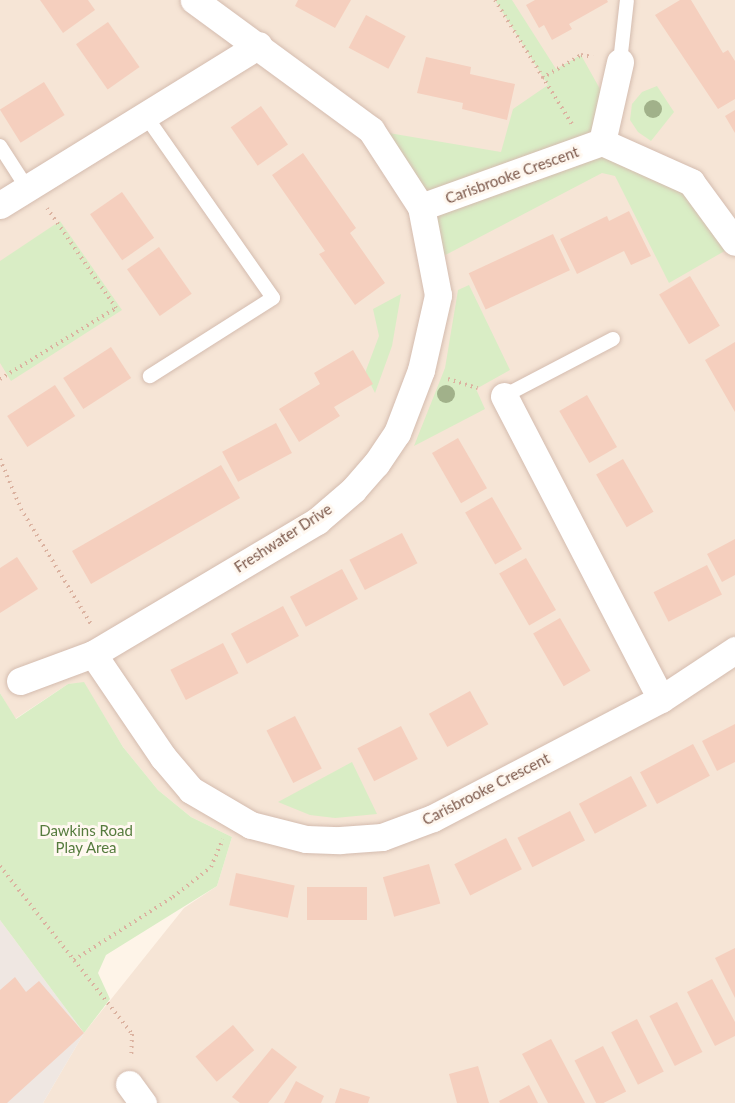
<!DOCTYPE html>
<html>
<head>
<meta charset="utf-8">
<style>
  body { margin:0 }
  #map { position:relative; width:735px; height:1103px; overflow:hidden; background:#fef4e8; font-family:Lato,sans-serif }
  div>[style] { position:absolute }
  .residential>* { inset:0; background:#f6e5d6 }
  .industrial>* { inset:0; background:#efe7e2 }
  .green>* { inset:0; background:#d9edc5 }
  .building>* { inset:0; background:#f5cfbe; transform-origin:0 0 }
  .path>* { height:4px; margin-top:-2px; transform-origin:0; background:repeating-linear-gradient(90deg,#dbb2a0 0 1.5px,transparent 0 6px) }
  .roads { filter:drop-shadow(0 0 2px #d4bcaf) drop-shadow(0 0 2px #d4bcaf) }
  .lane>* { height:14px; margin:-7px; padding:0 7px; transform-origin:7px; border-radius:7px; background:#fff }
  .street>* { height:27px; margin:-13.5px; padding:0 13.5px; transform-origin:13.5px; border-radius:13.5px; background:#fff }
  .trees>* { width:18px; height:18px; margin:-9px; border-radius:50%; background:#a1b18a }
  span { translate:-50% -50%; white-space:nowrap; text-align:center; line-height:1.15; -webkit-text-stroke:6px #fff8f0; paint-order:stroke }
  .street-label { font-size:15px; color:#7b5749 }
  .park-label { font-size:15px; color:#557b3d }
</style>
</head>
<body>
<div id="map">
  <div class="residential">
    <div style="clip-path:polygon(0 0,735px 0,735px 1103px,43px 1103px,84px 1033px,184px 908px,217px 886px,232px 837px,191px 817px,158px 790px,123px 747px,84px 683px,68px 684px,15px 719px,0 693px)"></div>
  </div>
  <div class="industrial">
    <div style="clip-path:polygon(0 920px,84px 1033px,43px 1103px,0 1103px)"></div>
  </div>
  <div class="green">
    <div style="clip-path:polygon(495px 0,512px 0,556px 69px,581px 55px,610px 107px,602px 142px,691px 182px,735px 245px,669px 283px,615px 176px,602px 173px,434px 261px,371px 130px,501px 152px,513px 109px,548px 85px)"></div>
    <div style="clip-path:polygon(657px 86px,674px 112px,651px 141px,638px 132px,630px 120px,632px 104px,642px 92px)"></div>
    <div style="clip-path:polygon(60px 221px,122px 310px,11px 381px,0 363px,0 261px)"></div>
    <div style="clip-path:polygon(469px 285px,510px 370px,476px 389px,485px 409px,414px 446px,445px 368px,458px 290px)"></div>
    <div style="clip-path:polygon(401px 294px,392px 346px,375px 393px,365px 373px,379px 336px,373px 309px)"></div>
    <div style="clip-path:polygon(84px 682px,123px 747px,158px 790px,191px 817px,232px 837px,217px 886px,106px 955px,98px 973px,110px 999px,84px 1033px,0 920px,0 693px,16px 719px,68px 684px)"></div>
    <div style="clip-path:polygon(352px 762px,377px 814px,335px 818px,310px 815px,278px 802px)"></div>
  </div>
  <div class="building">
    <div style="clip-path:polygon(40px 0,88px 0,95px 10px,63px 33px)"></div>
    <div style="clip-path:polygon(298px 0,351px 0,335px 28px,295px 6px)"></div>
    <div style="clip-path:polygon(535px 0,607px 0,608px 2px,569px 24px,572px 29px,552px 40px,544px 25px,539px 28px,526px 5px)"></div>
    <div style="clip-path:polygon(680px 0,691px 0,723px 53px,728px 50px,735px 61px,735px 99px,718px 109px,655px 15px)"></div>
    <div style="left:366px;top:15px;width:45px;height:37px;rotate:28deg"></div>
    <div style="left:108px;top:22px;width:55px;height:39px;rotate:55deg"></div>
    <div style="clip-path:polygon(426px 57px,471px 67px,470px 74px,515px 84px,507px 120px,462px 109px,463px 103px,417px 93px)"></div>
    <div style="left:44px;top:82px;width:39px;height:52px;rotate:58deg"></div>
    <div style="left:261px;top:106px;width:47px;height:37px;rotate:55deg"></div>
    <div style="clip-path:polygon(735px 110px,735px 133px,725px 116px)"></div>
    <div style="clip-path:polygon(303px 153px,356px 228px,350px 233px,385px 283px,355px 305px,319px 254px,325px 251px,272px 175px)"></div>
    <div style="left:122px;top:192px;width:56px;height:39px;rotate:55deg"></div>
    <div style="clip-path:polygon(629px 211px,651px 256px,631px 265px,624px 251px,577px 274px,560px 239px,607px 216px,609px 221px)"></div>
    <div style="left:553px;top:234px;width:40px;height:93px;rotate:65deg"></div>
    <div style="left:159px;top:247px;width:57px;height:39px;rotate:55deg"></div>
    <div style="left:690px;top:276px;width:58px;height:36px;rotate:59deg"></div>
    <div style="clip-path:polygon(735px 342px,735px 412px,705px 360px)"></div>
    <div style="left:111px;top:347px;width:37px;height:57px;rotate:57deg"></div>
    <div style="clip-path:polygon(353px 350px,373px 384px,334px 407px,340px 416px,299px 442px,279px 409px,320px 384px,314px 373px)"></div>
    <div style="left:55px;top:385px;width:37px;height:57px;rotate:57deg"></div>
    <div style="left:587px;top:395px;width:60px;height:32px;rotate:60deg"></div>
    <div style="left:276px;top:423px;width:34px;height:61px;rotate:62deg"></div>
    <div style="left:458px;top:438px;width:58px;height:30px;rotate:60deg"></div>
    <div style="left:623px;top:459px;width:61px;height:31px;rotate:60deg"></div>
    <div style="left:221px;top:465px;width:38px;height:172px;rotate:60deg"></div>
    <div style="left:492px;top:497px;width:60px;height:31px;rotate:60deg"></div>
    <div style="left:402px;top:533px;width:34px;height:59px;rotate:63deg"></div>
    <div style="clip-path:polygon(735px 539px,735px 575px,722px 582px,707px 554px)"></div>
    <div style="clip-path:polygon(17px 557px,38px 589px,0 613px,0 568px)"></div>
    <div style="left:526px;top:558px;width:60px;height:31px;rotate:60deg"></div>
    <div style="left:707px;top:565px;width:33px;height:60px;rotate:63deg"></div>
    <div style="left:342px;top:569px;width:34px;height:59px;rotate:62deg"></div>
    <div style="left:283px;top:606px;width:34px;height:59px;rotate:62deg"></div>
    <div style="left:560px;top:618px;width:61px;height:31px;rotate:60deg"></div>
    <div style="left:223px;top:643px;width:34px;height:59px;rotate:63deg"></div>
    <div style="left:470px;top:691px;width:38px;height:47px;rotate:61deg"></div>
    <div style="left:295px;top:716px;width:59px;height:32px;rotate:63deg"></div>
    <div style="clip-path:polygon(735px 724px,735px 762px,717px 771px,702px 741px)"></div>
    <div style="left:401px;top:726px;width:37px;height:49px;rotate:63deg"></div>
    <div style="left:693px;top:744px;width:36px;height:60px;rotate:62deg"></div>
    <div style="left:631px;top:776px;width:34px;height:59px;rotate:62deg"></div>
    <div style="left:570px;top:811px;width:33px;height:59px;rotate:63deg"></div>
    <div style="left:506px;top:838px;width:35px;height:58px;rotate:63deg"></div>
    <div style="left:429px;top:864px;width:41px;height:48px;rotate:74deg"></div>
    <div style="left:236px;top:873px;width:60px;height:33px;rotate:12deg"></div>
    <div style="left:307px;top:887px;width:60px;height:33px"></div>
    <div style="clip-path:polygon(735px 948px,735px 998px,715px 958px)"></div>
    <div style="clip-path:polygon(15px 977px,26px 992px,39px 981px,84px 1033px,7px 1103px,0 1103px,0 990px)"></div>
    <div style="clip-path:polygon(712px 979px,735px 1022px,735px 1036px,715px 1046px,687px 992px)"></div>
    <div style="left:677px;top:1002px;width:56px;height:31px;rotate:63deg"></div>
    <div style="left:637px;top:1019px;width:59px;height:29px;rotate:63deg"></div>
    <div style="left:233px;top:1025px;width:33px;height:49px;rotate:50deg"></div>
    <div style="clip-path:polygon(551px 1039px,585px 1103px,548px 1103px,522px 1054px)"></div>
    <div style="left:603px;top:1046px;width:51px;height:32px;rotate:63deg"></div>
    <div style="clip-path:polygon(272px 1048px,297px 1067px,268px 1103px,240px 1103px,232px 1097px)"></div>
    <div style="clip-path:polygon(478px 1066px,489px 1103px,457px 1103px,449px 1074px)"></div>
    <div style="clip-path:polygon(296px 1081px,324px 1096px,321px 1103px,284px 1103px)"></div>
    <div style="clip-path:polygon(529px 1085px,538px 1103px,500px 1103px,499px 1101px)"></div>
    <div style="clip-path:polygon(340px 1088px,370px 1097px,368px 1103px,335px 1103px)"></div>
  </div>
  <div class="path">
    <div style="left:495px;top:0;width:146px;rotate:58.2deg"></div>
    <div style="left:542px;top:78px;width:45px;rotate:-30.5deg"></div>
    <div style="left:581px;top:55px;width:12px;rotate:9deg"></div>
    <div style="left:0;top:379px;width:136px;rotate:-31.5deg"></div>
    <div style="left:116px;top:308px;width:121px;rotate:-124.6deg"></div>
    <div style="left:448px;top:379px;width:31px;rotate:17deg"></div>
    <div style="left:0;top:459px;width:54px;rotate:67.2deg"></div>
    <div style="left:21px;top:509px;width:135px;rotate:58.7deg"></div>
    <div style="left:0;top:866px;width:214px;rotate:51.8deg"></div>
    <div style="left:132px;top:1034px;width:23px;rotate:92deg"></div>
    <div style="left:74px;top:960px;width:117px;rotate:-32.5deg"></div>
    <div style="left:173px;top:897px;width:48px;rotate:-38.3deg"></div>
    <div style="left:211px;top:867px;width:30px;rotate:-67deg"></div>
  </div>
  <div class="roads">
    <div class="lane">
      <div style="left:620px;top:62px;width:62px;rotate:-83.6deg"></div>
      <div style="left:145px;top:115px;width:223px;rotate:55deg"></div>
      <div style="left:273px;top:298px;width:146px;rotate:147.6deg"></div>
      <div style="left:0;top:146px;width:50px;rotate:57.3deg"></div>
      <div style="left:504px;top:396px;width:123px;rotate:-27.6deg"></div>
    </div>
    <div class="street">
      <div style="left:602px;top:142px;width:82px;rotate:-77.3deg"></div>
      <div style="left:0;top:205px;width:304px;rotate:-31.7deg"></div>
      <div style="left:421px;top:207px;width:192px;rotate:-19.8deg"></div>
      <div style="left:602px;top:142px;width:98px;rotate:24.2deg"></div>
      <div style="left:691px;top:182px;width:74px;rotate:53.7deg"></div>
      <div style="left:504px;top:396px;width:341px;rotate:62.6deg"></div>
      <div style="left:93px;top:654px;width:125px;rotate:55.8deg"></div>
      <div style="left:163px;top:757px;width:43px;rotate:49.7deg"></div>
      <div style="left:191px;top:790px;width:69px;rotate:30.3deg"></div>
      <div style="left:251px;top:825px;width:57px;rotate:14.3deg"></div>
      <div style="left:306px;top:839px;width:34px;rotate:2deg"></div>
      <div style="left:340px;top:840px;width:42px;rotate:-4.1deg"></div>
      <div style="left:382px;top:837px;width:54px;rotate:-20.4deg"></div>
      <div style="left:433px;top:818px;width:257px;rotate:-27.6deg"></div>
      <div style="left:661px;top:699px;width:89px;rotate:-33.5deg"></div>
      <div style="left:20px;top:681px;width:78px;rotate:-20.3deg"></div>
      <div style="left:93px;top:654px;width:261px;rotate:-30.7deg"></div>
      <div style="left:317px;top:521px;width:48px;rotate:-40.7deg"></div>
      <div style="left:353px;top:490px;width:35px;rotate:-49deg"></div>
      <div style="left:376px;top:464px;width:37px;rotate:-56deg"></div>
      <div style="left:397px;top:433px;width:67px;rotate:-69.1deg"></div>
      <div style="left:421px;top:370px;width:77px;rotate:-77.2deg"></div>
      <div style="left:438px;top:295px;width:90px;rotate:-100.9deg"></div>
      <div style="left:421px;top:207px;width:92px;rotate:-123deg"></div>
      <div style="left:371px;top:130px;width:220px;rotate:-143.7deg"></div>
      <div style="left:129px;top:1084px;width:24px;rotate:54deg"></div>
    </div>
  </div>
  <div class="trees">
    <div style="left:653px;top:109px"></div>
    <div style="left:446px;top:394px"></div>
  </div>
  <div class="street-label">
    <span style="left:512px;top:175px;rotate:-20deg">Carisbrooke Crescent</span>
    <span style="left:283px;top:538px;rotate:-33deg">Freshwater Drive</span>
    <span style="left:486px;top:789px;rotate:-27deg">Carisbrooke Crescent</span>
  </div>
  <div class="park-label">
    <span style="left:86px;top:839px">Dawkins Road<br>Play Area</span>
  </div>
</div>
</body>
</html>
